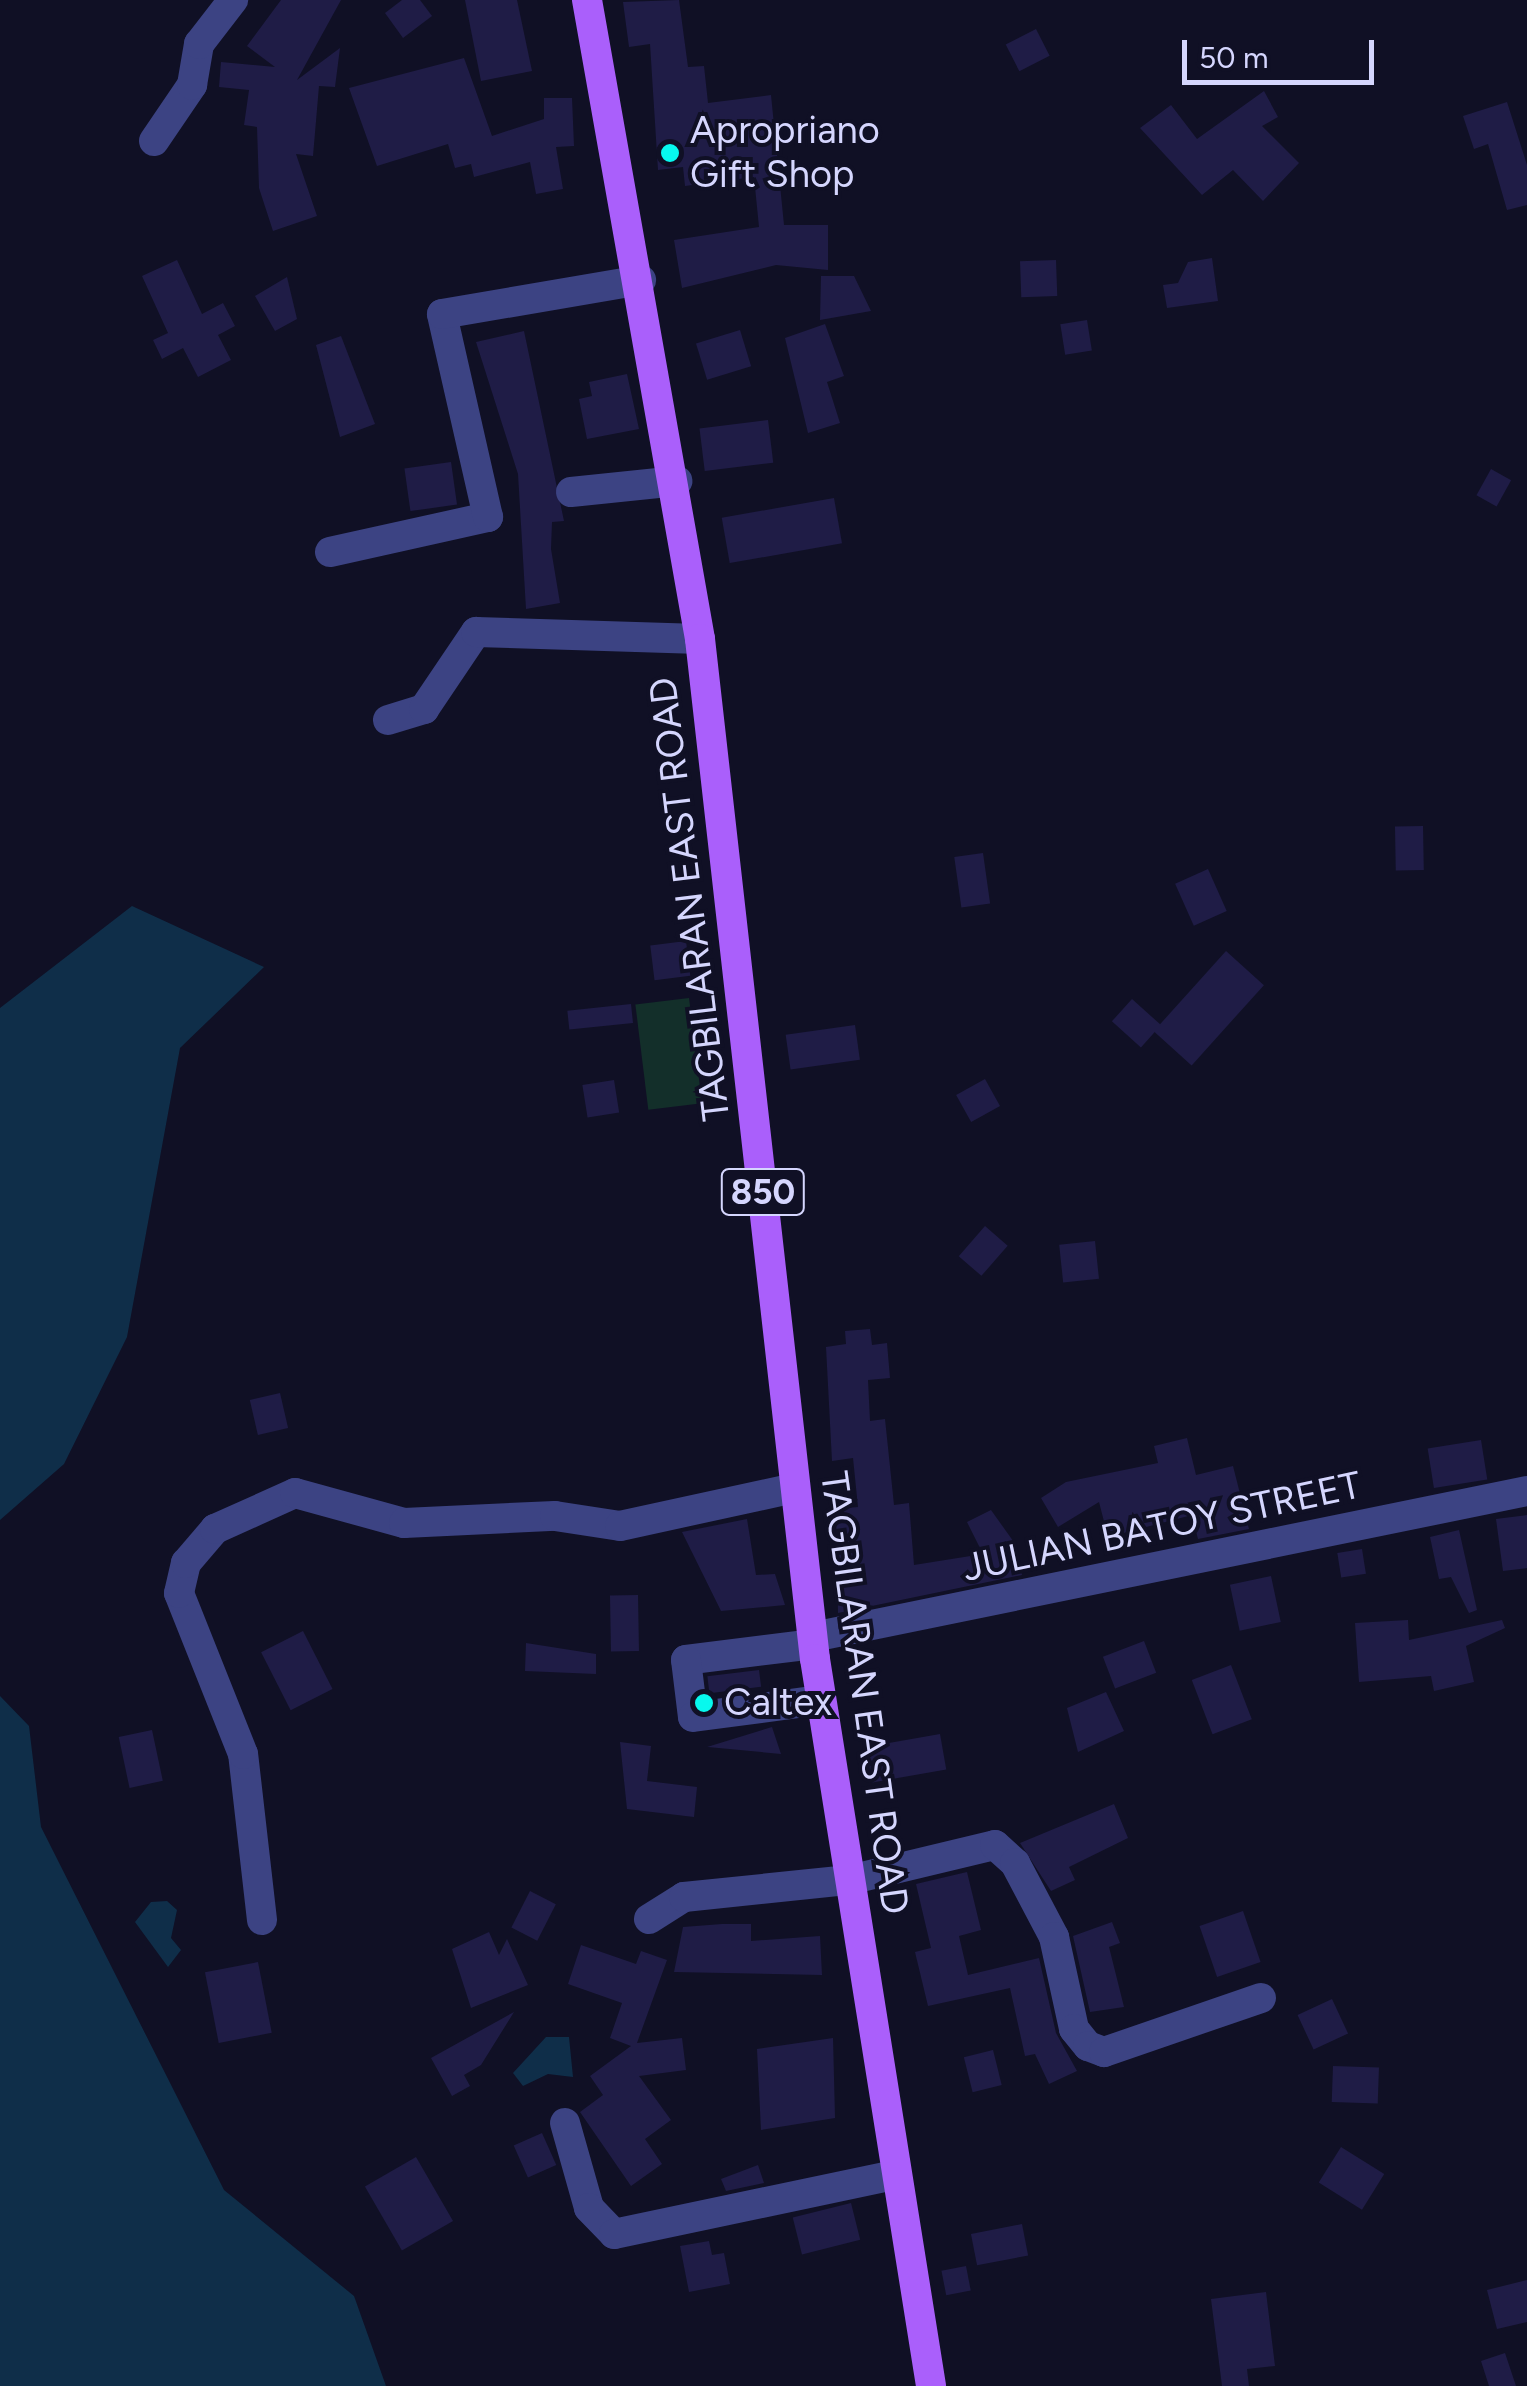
<!DOCTYPE html>
<html>
<head>
<meta charset="utf-8">
<style>
  body { margin:0 }
  #map { position:relative; width:1527px; height:2386px; overflow:hidden; background:#101025; font-family:Figtree,sans-serif }
  div>[style] { position:absolute }
  .green>* { inset:0; background:#132f2a; transform-origin:0 0 }
  .water>* { inset:0; background:#0f2e49 }
  .building>* { inset:0; background:#1f1c46; transform-origin:0 0 }
  .minor>* { height:30px; margin:-15px; padding:0 15px; transform-origin:15px; border-radius:15px; background:#3c4383 }
  .major>* { height:30px; margin:-15px; padding:0 15px; transform-origin:15px; border-radius:15px; background:#aa5ffb }
  .dots>* { width:28px; height:28px; translate:-50% -50%; box-sizing:border-box; border:5px solid #101025; border-radius:50% }
  span { translate:-50% -50%; white-space:nowrap; text-align:center; line-height:1.15; -webkit-text-stroke:8px #101025; paint-order:stroke }
  .shield-label span { padding:2px 8px; background:#101025; border:2px solid; border-radius:8px; -webkit-text-stroke-width:0 }
  .shield-label { font-size:35px; color:#d5d6fe; font-weight:700 }
  .poi-label { font-size:38px; color:#d5d6fe }
  .left { translate:0 -50%; text-align:left }
  .street-label { font-size:38px; color:#d5d6fe }
  .scale { position:absolute; left:1182px; top:40px; width:192px; height:45px; box-sizing:border-box; border:5px solid #d5d6fe; border-top:0; padding-left:12px; font-size:30px; line-height:35px; white-space:nowrap; color:#d5d6fe; -webkit-text-stroke:8px #101025; paint-order:stroke }
</style>
</head>
<body>
<div id="map">
  <div class="green">
    <div style="left:689px;top:998px;width:106px;height:54px;rotate:83deg"></div>
  </div>
  <div class="water">
    <div style="clip-path:polygon(132px 906px,264px 967px,180px 1048px,127px 1337px,64px 1464px,0 1520px,0 1008px)"></div>
    <div style="clip-path:polygon(0 1696px,29px 1726px,41px 1827px,224px 2190px,354px 2296px,386px 2386px,0 2386px)"></div>
    <div style="clip-path:polygon(167px 1901px,177px 1910px,171px 1938px,181px 1950px,168px 1967px,135px 1922px,151px 1902px)"></div>
    <div style="clip-path:polygon(546px 2037px,569px 2037px,573px 2077px,548px 2074px,523px 2086px,513px 2073px)"></div>
  </div>
  <div class="building">
    <div style="clip-path:polygon(281px 0,341px 0,297px 80px,340px 48px,335px 87px,319px 86px,313px 156px,296px 154px,317px 216px,273px 231px,259px 188px,257px 127px,244px 125px,249px 90px,219px 87px,221px 62px,275px 67px,247px 46px)"></div>
    <div style="clip-path:polygon(402px 0,420px 0,432px 16px,403px 38px,385px 13px)"></div>
    <div style="clip-path:polygon(465px 0,517px 0,532px 71px,481px 81px)"></div>
    <div style="clip-path:polygon(679px 0,688px 67px,704px 66px,708px 103px,771px 95px,784px 225px,828px 225px,828px 270px,776px 265px,682px 288px,674px 240px,759px 227px,754px 177px,685px 186px,683px 167px,658px 170px,650px 44px,629px 47px,623px 2px)"></div>
    <div style="left:1036px;top:29px;width:30px;height:34px;rotate:63deg"></div>
    <div style="clip-path:polygon(464px 58px,492px 136px,544px 119px,544px 98px,572px 98px,574px 146px,556px 147px,563px 189px,536px 194px,530px 162px,474px 177px,471px 164px,455px 168px,448px 144px,377px 166px,349px 88px)"></div>
    <div style="clip-path:polygon(1264px 91px,1278px 117px,1262px 126px,1299px 163px,1263px 201px,1233px 170px,1202px 195px,1140px 128px,1171px 105px,1197px 139px)"></div>
    <div style="clip-path:polygon(1507px 102px,1527px 165px,1527px 205px,1507px 210px,1488px 144px,1474px 149px,1463px 116px)"></div>
    <div style="clip-path:polygon(1212px 258px,1218px 301px,1167px 308px,1163px 285px,1178px 283px,1188px 262px)"></div>
    <div style="clip-path:polygon(177px 260px,202px 314px,223px 303px,235px 326px,218px 335px,231px 360px,198px 377px,183px 348px,162px 359px,153px 340px,168px 333px,142px 276px)"></div>
    <div style="left:1056px;top:260px;width:36px;height:36px;rotate:88deg"></div>
    <div style="clip-path:polygon(821px 276px,854px 276px,871px 311px,820px 320px)"></div>
    <div style="clip-path:polygon(287px 277px,297px 319px,275px 331px,255px 296px)"></div>
    <div style="left:1087px;top:320px;width:31px;height:27px;rotate:81deg"></div>
    <div style="clip-path:polygon(825px 324px,844px 376px,827px 382px,840px 423px,808px 433px,785px 338px)"></div>
    <div style="left:740px;top:330px;width:38px;height:46px;rotate:73deg"></div>
    <div style="clip-path:polygon(524px 331px,564px 521px,552px 522px,551px 549px,560px 603px,526px 609px,518px 474px,476px 342px)"></div>
    <div style="clip-path:polygon(341px 336px,375px 424px,340px 437px,316px 345px)"></div>
    <div style="clip-path:polygon(627px 374px,639px 429px,587px 439px,579px 399px,592px 396px,589px 382px)"></div>
    <div style="left:768px;top:420px;width:43px;height:69px;rotate:83deg"></div>
    <div style="left:451px;top:462px;width:43px;height:47px;rotate:82deg"></div>
    <div style="left:1491px;top:469px;width:23px;height:30px;rotate:29deg"></div>
    <div style="left:834px;top:498px;width:46px;height:114px;rotate:80deg"></div>
    <div style="left:1423px;top:826px;width:44px;height:28px;rotate:89deg"></div>
    <div style="left:983px;top:853px;width:51px;height:29px;rotate:82deg"></div>
    <div style="left:1208px;top:869px;width:46px;height:36px;rotate:66deg"></div>
    <div style="left:686px;top:941px;width:35px;height:36px;rotate:83deg"></div>
    <div style="left:1226px;top:951px;width:51px;height:108px;rotate:42deg"></div>
    <div style="left:1132px;top:999px;width:39px;height:30px;rotate:42deg"></div>
    <div style="left:631px;top:1004px;width:19px;height:64px;rotate:84deg"></div>
    <div style="left:855px;top:1025px;width:35px;height:70px;rotate:82deg"></div>
    <div style="left:985px;top:1079px;width:31px;height:33px;rotate:61deg"></div>
    <div style="left:614px;top:1080px;width:33px;height:32px;rotate:81deg"></div>
    <div style="left:985px;top:1226px;width:30px;height:40px;rotate:41deg"></div>
    <div style="left:1095px;top:1241px;width:38px;height:36px;rotate:84deg"></div>
    <div style="clip-path:polygon(870px 1329px,872px 1345px,887px 1343px,890px 1378px,868px 1380px,870px 1421px,885px 1419px,894px 1505px,909px 1503px,914px 1565px,983px 1554px,967px 1522px,991px 1510px,1016px 1545px,1022px 1575px,838px 1613px,836px 1509px,858px 1507px,853px 1458px,832px 1461px,826px 1347px,846px 1344px,845px 1331px)"></div>
    <div style="left:280px;top:1393px;width:36px;height:31px;rotate:77deg"></div>
    <div style="clip-path:polygon(1187px 1438px,1196px 1475px,1233px 1466px,1249px 1529px,1198px 1539px,1192px 1515px,1108px 1537px,1099px 1502px,1058px 1527px,1041px 1498px,1066px 1482px,1158px 1463px,1154px 1446px)"></div>
    <div style="left:1481px;top:1440px;width:40px;height:54px;rotate:81deg"></div>
    <div style="clip-path:polygon(1527px 1515px,1527px 1568px,1503px 1571px,1496px 1519px)"></div>
    <div style="clip-path:polygon(747px 1519px,756px 1575px,775px 1574px,785px 1605px,721px 1611px,682px 1532px)"></div>
    <div style="clip-path:polygon(1459px 1530px,1477px 1610px,1469px 1613px,1451px 1577px,1439px 1579px,1430px 1537px)"></div>
    <div style="left:1362px;top:1549px;width:25px;height:25px;rotate:81deg"></div>
    <div style="left:1271px;top:1576px;width:47px;height:42px;rotate:78deg"></div>
    <div style="left:638px;top:1595px;width:56px;height:28px;rotate:89deg"></div>
    <div style="clip-path:polygon(1408px 1620px,1409px 1640px,1502px 1620px,1505px 1628px,1466px 1646px,1474px 1682px,1434px 1691px,1431px 1676px,1359px 1682px,1355px 1623px)"></div>
    <div style="left:303px;top:1631px;width:65px;height:47px;rotate:63deg"></div>
    <div style="left:1144px;top:1641px;width:34px;height:44px;rotate:69deg"></div>
    <div style="clip-path:polygon(526px 1643px,596px 1654px,596px 1674px,525px 1671px)"></div>
    <div style="left:1231px;top:1665px;width:58px;height:42px;rotate:69deg"></div>
    <div style="left:759px;top:1670px;width:17px;height:52px;rotate:83deg"></div>
    <div style="clip-path:polygon(1106px 1692px,1124px 1731px,1078px 1752px,1067px 1708px)"></div>
    <div style="clip-path:polygon(772px 1727px,781px 1754px,708px 1747px,707px 1747px)"></div>
    <div style="left:152px;top:1730px;width:52px;height:34px;rotate:78deg"></div>
    <div style="left:940px;top:1734px;width:36px;height:75px;rotate:80deg"></div>
    <div style="clip-path:polygon(620px 1742px,651px 1746px,647px 1781px,697px 1787px,694px 1817px,627px 1809px)"></div>
    <div style="clip-path:polygon(1114px 1804px,1128px 1838px,1069px 1867px,1075px 1880px,1051px 1891px,1020px 1843px)"></div>
    <div style="clip-path:polygon(967px 1872px,981px 1930px,959px 1936px,968px 1975px,1039px 1958px,1056px 2033px,1077px 2071px,1049px 2084px,1035px 2054px,1025px 2056px,1010px 1988px,928px 2006px,915px 1952px,931px 1948px,916px 1884px)"></div>
    <div style="left:530px;top:1891px;width:29px;height:41px;rotate:27deg"></div>
    <div style="left:1243px;top:1911px;width:54px;height:46px;rotate:71deg"></div>
    <div style="clip-path:polygon(1112px 1922px,1120px 1943px,1109px 1947px,1124px 2007px,1090px 2012px,1073px 1936px)"></div>
    <div style="clip-path:polygon(722px 1924px,751px 1924px,751px 1941px,820px 1936px,822px 1975px,674px 1972px,683px 1927px)"></div>
    <div style="clip-path:polygon(489px 1932px,499px 1955px,507px 1939px,528px 1985px,471px 2008px,452px 1949px)"></div>
    <div style="clip-path:polygon(581px 1945px,636px 1964px,641px 1951px,667px 1960px,637px 2043px,682px 2038px,686px 2070px,639px 2076px,671px 2120px,645px 2139px,662px 2164px,631px 2186px,580px 2112px,603px 2095px,590px 2076px,631px 2046px,610px 2038px,622px 2003px,568px 1984px)"></div>
    <div style="left:258px;top:1962px;width:72px;height:54px;rotate:79deg"></div>
    <div style="left:1332px;top:1999px;width:38px;height:38px;rotate:65deg"></div>
    <div style="clip-path:polygon(514px 2012px,481px 2065px,464px 2075px,470px 2086px,452px 2096px,431px 2058px)"></div>
    <div style="clip-path:polygon(833px 2038px,835px 2118px,761px 2130px,757px 2049px)"></div>
    <div style="left:993px;top:2050px;width:36px;height:30px;rotate:76deg"></div>
    <div style="left:1333px;top:2066px;width:46px;height:36px;rotate:2deg"></div>
    <div style="left:542px;top:2133px;width:35px;height:31px;rotate:66deg"></div>
    <div style="left:1341px;top:2147px;width:51px;height:42px;rotate:32deg"></div>
    <div style="left:416px;top:2157px;width:74px;height:59px;rotate:60deg"></div>
    <div style="clip-path:polygon(758px 2165px,764px 2183px,726px 2191px,721px 2179px)"></div>
    <div style="left:851px;top:2203px;width:38px;height:60px;rotate:76deg"></div>
    <div style="left:1022px;top:2224px;width:32px;height:52px;rotate:79deg"></div>
    <div style="clip-path:polygon(709px 2241px,712px 2255px,724px 2253px,730px 2284px,689px 2292px,680px 2246px)"></div>
    <div style="left:966px;top:2266px;width:25px;height:25px;rotate:79deg"></div>
    <div style="clip-path:polygon(1527px 2280px,1527px 2322px,1497px 2329px,1487px 2290px)"></div>
    <div style="clip-path:polygon(1266px 2292px,1275px 2366px,1247px 2369px,1249px 2386px,1222px 2386px,1211px 2299px)"></div>
    <div style="clip-path:polygon(1505px 2353px,1516px 2386px,1489px 2386px,1481px 2361px)"></div>
  </div>
  <div class="minor">
    <div style="left:154px;top:141px;width:68px;rotate:-55.8deg"></div>
    <div style="left:192px;top:85px;width:42px;rotate:-80.3deg"></div>
    <div style="left:199px;top:44px;width:56px;rotate:-52.3deg"></div>
    <div style="left:571px;top:492px;width:107px;rotate:-5.9deg"></div>
    <div style="left:330px;top:552px;width:162px;rotate:-12.5deg"></div>
    <div style="left:488px;top:517px;width:208px;rotate:-102.8deg"></div>
    <div style="left:442px;top:314px;width:202px;rotate:-9.7deg"></div>
    <div style="left:388px;top:720px;width:38px;rotate:-17deg"></div>
    <div style="left:424px;top:709px;width:93px;rotate:-56deg"></div>
    <div style="left:476px;top:632px;width:224px;rotate:1.8deg"></div>
    <div style="left:813px;top:1637px;width:729px;rotate:-11.56deg"></div>
    <div style="left:814px;top:1644px;width:129px;rotate:172.9deg"></div>
    <div style="left:686px;top:1660px;width:57px;rotate:83deg"></div>
    <div style="left:693px;top:1717px;width:129px;rotate:-7.6deg"></div>
    <div style="left:649px;top:1919px;width:41px;rotate:-32.2deg"></div>
    <div style="left:684px;top:1897px;width:166px;rotate:-5.9deg"></div>
    <div style="left:849px;top:1880px;width:150px;rotate:-13.5deg"></div>
    <div style="left:995px;top:1845px;width:27px;rotate:42deg"></div>
    <div style="left:1015px;top:1863px;width:84px;rotate:62.2deg"></div>
    <div style="left:1054px;top:1937px;width:94px;rotate:77.7deg"></div>
    <div style="left:1074px;top:2029px;width:22px;rotate:51deg"></div>
    <div style="left:1088px;top:2046px;width:17px;rotate:21deg"></div>
    <div style="left:1104px;top:2052px;width:166px;rotate:-19deg"></div>
    <div style="left:262px;top:1920px;width:167px;rotate:-96.5deg"></div>
    <div style="left:243px;top:1754px;width:173px;rotate:-111.7deg"></div>
    <div style="left:179px;top:1593px;width:31px;rotate:-77deg"></div>
    <div style="left:186px;top:1563px;width:45px;rotate:-49.5deg"></div>
    <div style="left:215px;top:1529px;width:88px;rotate:-24.2deg"></div>
    <div style="left:295px;top:1493px;width:113px;rotate:15.4deg"></div>
    <div style="left:404px;top:1523px;width:151px;rotate:-2.7deg"></div>
    <div style="left:555px;top:1516px;width:66px;rotate:8.7deg"></div>
    <div style="left:620px;top:1526px;width:179px;rotate:-12.3deg"></div>
    <div style="left:565px;top:2123px;width:88px;rotate:74.2deg"></div>
    <div style="left:589px;top:2208px;width:36px;rotate:46deg"></div>
    <div style="left:614px;top:2234px;width:287px;rotate:-11.9deg"></div>
  </div>
  <div class="major">
    <div style="left:587px;top:0;width:649px;rotate:79.97deg"></div>
    <div style="left:700px;top:639px;width:1026px;rotate:83.57deg"></div>
    <div style="left:815px;top:1659px;width:736px;rotate:80.93deg"></div>
  </div>
  <div class="dots">
    <div style="left:670px;top:153px;background:#07f8ee"></div>
    <div style="left:704px;top:1703px;background:#07f8ee"></div>
  </div>
  <div class="shield-label">
    <span style="left:763px;top:1192px">850</span>
  </div>
  <div class="poi-label">
    <span class="left" style="left:690px;top:153px">Apropriano<br>Gift Shop</span>
    <span class="left" style="left:724px;top:1703px">Caltex</span>
  </div>
  <div class="street-label">
    <span style="left:690px;top:899px;rotate:-97deg">TAGBILARAN EAST ROAD</span>
    <span style="left:1162px;top:1527px;rotate:-12deg">JULIAN BATOY STREET</span>
    <span style="left:864px;top:1693px;rotate:82deg">TAGBILARAN EAST ROAD</span>
  </div>
  <div class="scale">50 m</div>
</div>
</body>
</html>
